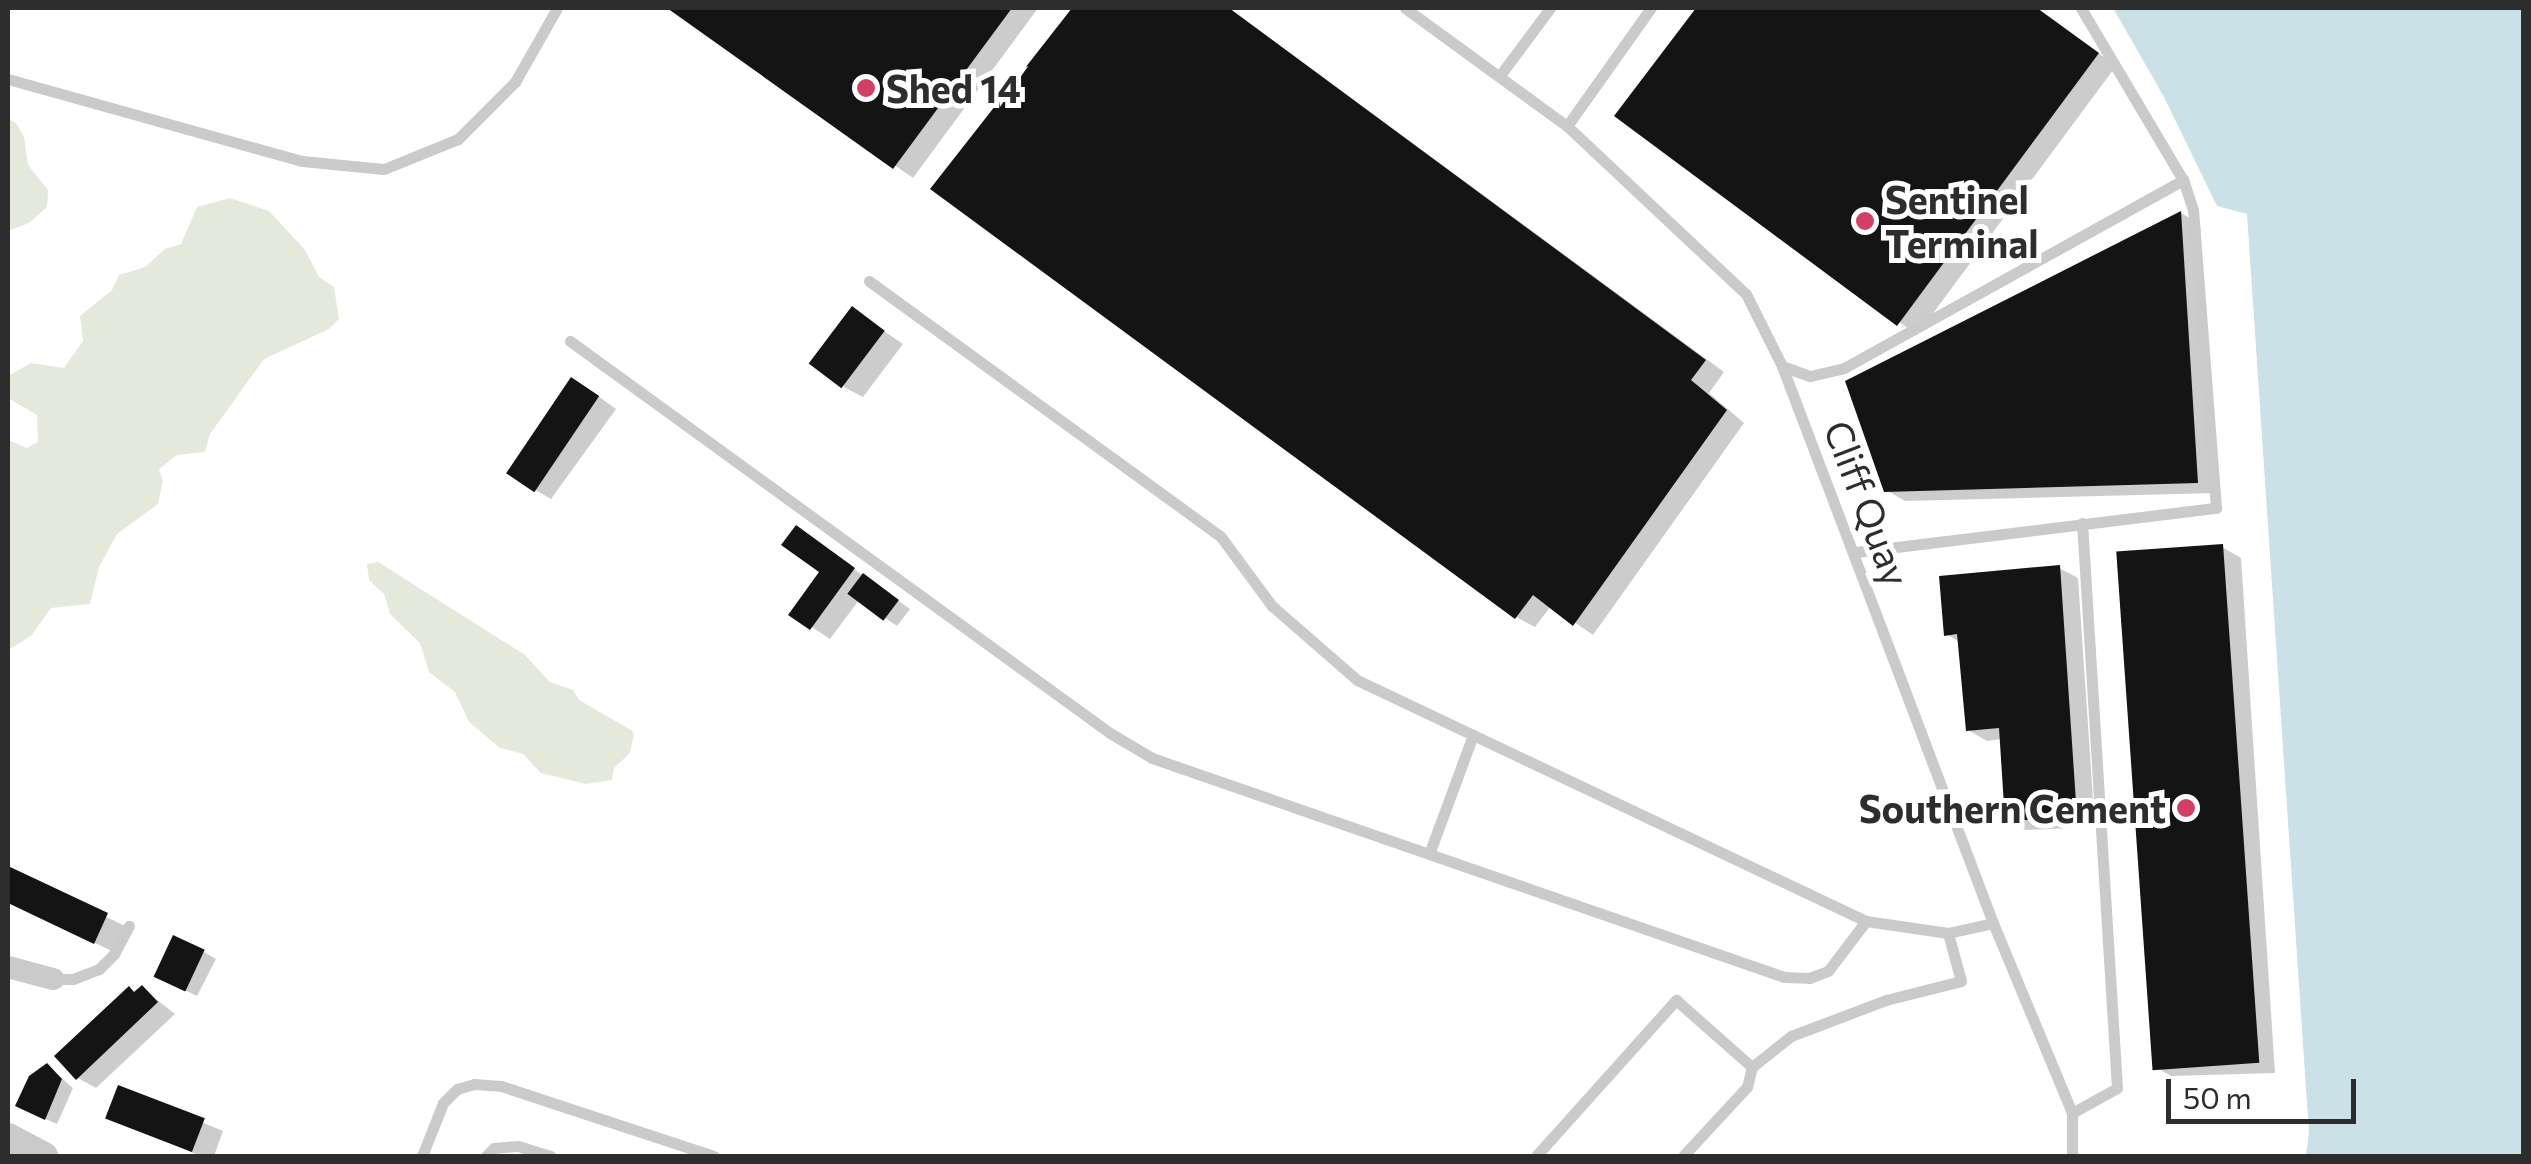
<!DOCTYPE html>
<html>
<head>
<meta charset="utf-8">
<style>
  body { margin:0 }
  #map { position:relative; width:2531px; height:1164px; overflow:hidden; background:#fff; font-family:Commissioner,sans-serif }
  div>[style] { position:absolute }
  .green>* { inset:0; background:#e5e9db }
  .water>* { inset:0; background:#c9e1e7 }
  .shadow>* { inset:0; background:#0003 }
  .building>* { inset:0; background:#141414; transform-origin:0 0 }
  .service>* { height:11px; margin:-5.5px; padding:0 5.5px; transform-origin:5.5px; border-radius:5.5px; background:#cacaca }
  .minor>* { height:22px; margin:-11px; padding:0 11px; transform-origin:11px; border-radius:11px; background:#cacaca }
  .tertiary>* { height:28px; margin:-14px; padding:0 14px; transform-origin:14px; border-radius:14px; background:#cacaca }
  .dots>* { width:28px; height:28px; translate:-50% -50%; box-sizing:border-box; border:5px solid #fff; border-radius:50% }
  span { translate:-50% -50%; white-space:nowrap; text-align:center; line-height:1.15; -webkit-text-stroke:10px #fff; paint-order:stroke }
  .poi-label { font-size:38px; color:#2d2d2d; font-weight:700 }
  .left { translate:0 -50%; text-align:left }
  .right { translate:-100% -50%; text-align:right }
  .street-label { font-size:38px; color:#2d2d2d }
  .frame { position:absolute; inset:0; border:10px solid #2d2d2d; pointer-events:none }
  .scale { position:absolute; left:2166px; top:1079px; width:190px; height:45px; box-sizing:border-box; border:5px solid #2d2d2d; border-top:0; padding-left:12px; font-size:30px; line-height:35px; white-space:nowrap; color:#2d2d2d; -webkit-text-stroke:8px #fff; paint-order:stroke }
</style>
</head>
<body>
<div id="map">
  <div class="green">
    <div style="clip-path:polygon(8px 119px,16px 123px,24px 137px,28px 165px,48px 190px,47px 207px,29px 223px,8px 231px)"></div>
    <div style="clip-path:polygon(230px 198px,269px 211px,305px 250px,319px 277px,334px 287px,339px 319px,329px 329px,264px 359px,210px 434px,205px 452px,177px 455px,159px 469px,163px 481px,158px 504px,117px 534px,99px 567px,90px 604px,51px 608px,31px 636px,8px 650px,8px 440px,27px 448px,38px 442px,37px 415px,8px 398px,8px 376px,31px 363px,64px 368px,83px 341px,80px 316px,112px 290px,119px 275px,145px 267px,165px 249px,181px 244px,197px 207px)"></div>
    <div style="clip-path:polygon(378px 562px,525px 655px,550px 682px,573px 690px,579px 700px,631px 730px,634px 734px,630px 753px,614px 768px,612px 780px,586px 784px,541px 773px,523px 754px,500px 748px,469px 722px,455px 692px,429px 672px,420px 643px,390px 614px,384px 594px,369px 580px,367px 564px)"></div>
  </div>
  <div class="water">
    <div style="clip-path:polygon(2113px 8px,2523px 8px,2523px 1156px,2306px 1156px,2309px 1133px,2247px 214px,2217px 206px,2164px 97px)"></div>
  </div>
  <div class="shadow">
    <div style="clip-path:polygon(671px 8px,1038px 8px,913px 178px)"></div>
    <div style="clip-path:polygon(1075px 8px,1229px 8px,1724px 372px,1709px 393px,1744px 423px,1593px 635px,1551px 606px,1535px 627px,1516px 617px,934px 188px)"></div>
    <div style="clip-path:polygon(1699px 8px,2037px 8px,2116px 66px,1917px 335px,1617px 116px)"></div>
    <div style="clip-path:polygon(2181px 213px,2200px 224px,2216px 493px,1905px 501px,1886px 490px,1848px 382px)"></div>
    <div style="clip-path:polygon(853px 310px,903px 344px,863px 397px,844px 387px)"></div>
    <div style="clip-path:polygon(591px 391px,616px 409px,551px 499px,532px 488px)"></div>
    <div style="clip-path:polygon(796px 528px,910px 609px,897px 626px,859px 600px,830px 639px,792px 614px,822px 572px)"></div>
    <div style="clip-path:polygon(2222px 547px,2241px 558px,2275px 1073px,2171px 1076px,2152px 1065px)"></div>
    <div style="clip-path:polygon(2059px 568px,2078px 578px,2095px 827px,2026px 830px,2007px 819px,2002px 739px,1987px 741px,1968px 730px,1960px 642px,1946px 634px)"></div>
    <div style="clip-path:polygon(8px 869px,125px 926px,114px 952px,8px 902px)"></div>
    <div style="clip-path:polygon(204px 952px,216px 959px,197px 996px,168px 982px)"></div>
    <div style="clip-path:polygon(142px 988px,175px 1014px,96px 1088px,78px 1078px)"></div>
    <div style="clip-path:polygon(47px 1066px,73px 1088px,57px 1124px,30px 1112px)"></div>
    <div style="clip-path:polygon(119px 1088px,223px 1131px,214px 1156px,200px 1156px,108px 1117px)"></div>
  </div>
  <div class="building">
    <div style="clip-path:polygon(667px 8px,1012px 8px,893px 169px)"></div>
    <div style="clip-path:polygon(1072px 8px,1229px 8px,1706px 360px,1691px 380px,1727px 410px,1573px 626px,1533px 595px,1515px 619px,930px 189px)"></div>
    <div style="clip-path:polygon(1696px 8px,2037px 8px,2099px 53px,1897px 326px,1614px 116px)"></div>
    <div style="clip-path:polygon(2181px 211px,2198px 483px,1884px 492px,1845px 381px)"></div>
    <div style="left:852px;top:306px;width:41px;height:72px;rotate:37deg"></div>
    <div style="left:571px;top:377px;width:34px;height:116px;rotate:34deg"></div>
    <div style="clip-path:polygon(796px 525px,855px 568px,810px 630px,788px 615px,819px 572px,781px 545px)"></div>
    <div style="left:2223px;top:544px;width:520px;height:107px;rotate:86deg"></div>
    <div style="clip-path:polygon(2060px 565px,2077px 817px,2005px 821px,1999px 728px,1966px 731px,1957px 634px,1944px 636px,1939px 576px)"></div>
    <div style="left:863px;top:573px;width:45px;height:26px;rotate:37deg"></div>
    <div style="clip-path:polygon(8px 866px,108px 913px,94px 944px,8px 903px)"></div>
    <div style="left:173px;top:935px;width:35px;height:46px;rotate:25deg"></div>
    <div style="clip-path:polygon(142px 985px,158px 1002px,76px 1080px,54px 1056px,129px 986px,134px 992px)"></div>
    <div style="clip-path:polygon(47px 1063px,62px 1079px,45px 1120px,15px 1106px,29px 1076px)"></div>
    <div style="left:118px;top:1085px;width:93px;height:36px;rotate:21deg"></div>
  </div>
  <div class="service">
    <div style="left:1405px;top:8px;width:200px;rotate:36.1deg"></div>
    <div style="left:1567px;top:126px;width:245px;rotate:43.2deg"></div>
    <div style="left:1746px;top:294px;width:80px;rotate:63.4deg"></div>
    <div style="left:1782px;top:366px;width:596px;rotate:69.25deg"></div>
    <div style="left:1993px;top:923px;width:206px;rotate:67.4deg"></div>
    <div style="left:2072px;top:1113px;width:43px;rotate:90deg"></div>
    <div style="left:1501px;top:74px;width:82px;rotate:-53.4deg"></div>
    <div style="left:8px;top:79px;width:305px;rotate:15.6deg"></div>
    <div style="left:302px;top:161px;width:82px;rotate:5.6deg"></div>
    <div style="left:384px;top:169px;width:80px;rotate:-22.1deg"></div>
    <div style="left:458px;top:139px;width:81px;rotate:-45deg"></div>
    <div style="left:515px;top:82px;width:85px;rotate:-60.4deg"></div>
    <div style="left:1567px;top:126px;width:145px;rotate:-54.6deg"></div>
    <div style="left:869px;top:281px;width:435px;rotate:36deg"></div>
    <div style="left:1221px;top:537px;width:86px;rotate:53.5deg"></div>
    <div style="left:1272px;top:606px;width:113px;rotate:41deg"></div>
    <div style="left:1357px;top:680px;width:563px;rotate:25.34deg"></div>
    <div style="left:1866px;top:921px;width:83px;rotate:8.3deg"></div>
    <div style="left:1948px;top:933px;width:46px;rotate:-12.5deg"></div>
    <div style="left:570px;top:341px;width:667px;rotate:35.98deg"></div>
    <div style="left:1110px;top:733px;width:49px;rotate:30.8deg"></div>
    <div style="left:1152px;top:758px;width:669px;rotate:19.11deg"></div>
    <div style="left:1784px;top:977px;width:25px;rotate:2deg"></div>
    <div style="left:1809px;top:978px;width:20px;rotate:-20deg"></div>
    <div style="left:1828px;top:971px;width:63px;rotate:-52.8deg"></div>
    <div style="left:1782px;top:366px;width:30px;rotate:20deg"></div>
    <div style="left:1810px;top:376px;width:35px;rotate:-13deg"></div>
    <div style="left:1844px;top:368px;width:388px;rotate:-29deg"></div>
    <div style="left:2183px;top:180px;width:200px;rotate:-120.7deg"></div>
    <div style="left:1856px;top:552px;width:363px;rotate:-7deg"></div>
    <div style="left:2216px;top:508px;width:299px;rotate:-94.4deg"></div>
    <div style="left:2193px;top:210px;width:32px;rotate:-108deg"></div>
    <div style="left:1429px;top:854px;width:127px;rotate:-69.7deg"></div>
    <div style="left:53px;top:979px;width:20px"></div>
    <div style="left:73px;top:979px;width:28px;rotate:-21deg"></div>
    <div style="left:99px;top:969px;width:21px;rotate:-45deg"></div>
    <div style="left:114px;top:954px;width:32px;rotate:-62deg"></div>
    <div style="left:2072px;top:1113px;width:51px;rotate:-29.1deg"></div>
    <div style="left:2117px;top:1088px;width:566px;rotate:-93.54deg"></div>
    <div style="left:422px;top:1156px;width:57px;rotate:-68.4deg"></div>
    <div style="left:443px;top:1103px;width:20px;rotate:-45deg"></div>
    <div style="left:457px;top:1089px;width:18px;rotate:-16deg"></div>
    <div style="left:474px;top:1084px;width:27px;rotate:4deg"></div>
    <div style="left:501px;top:1086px;width:224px;rotate:18.2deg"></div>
    <div style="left:486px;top:1156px;width:11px;rotate:-45deg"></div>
    <div style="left:494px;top:1148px;width:24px;rotate:-5deg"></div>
    <div style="left:518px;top:1146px;width:34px;rotate:17deg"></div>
    <div style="left:1536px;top:1156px;width:210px;rotate:-48.1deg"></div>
    <div style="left:1676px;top:1000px;width:101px;rotate:41.4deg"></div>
    <div style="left:1683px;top:1156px;width:94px;rotate:-47.2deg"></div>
    <div style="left:1747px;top:1087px;width:21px;rotate:-76deg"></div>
    <div style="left:1752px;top:1067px;width:50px;rotate:-38.5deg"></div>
    <div style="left:1791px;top:1036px;width:102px;rotate:-20.8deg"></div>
    <div style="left:1886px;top:1000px;width:77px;rotate:-14.2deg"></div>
    <div style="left:1961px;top:981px;width:50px;rotate:-105.2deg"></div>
  </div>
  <div class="minor">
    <div style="left:8px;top:967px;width:47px;rotate:14.9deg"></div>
  </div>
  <div class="tertiary">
    <div style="left:8px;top:1137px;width:41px;rotate:27.8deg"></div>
  </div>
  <div class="dots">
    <div style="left:866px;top:88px;background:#d33f67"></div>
    <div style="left:1865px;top:221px;background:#d33f67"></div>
    <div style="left:2186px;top:808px;background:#d33f67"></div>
  </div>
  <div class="poi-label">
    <span class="left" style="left:886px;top:88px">Shed 14</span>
    <span class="left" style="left:1885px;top:221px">Sentinel<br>Terminal</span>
    <span class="right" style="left:2166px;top:808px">Southern Cement</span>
  </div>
  <div class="street-label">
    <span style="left:1868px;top:503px;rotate:69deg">Cliff Quay</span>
  </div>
  <div class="frame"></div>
  <div class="scale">50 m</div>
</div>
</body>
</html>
